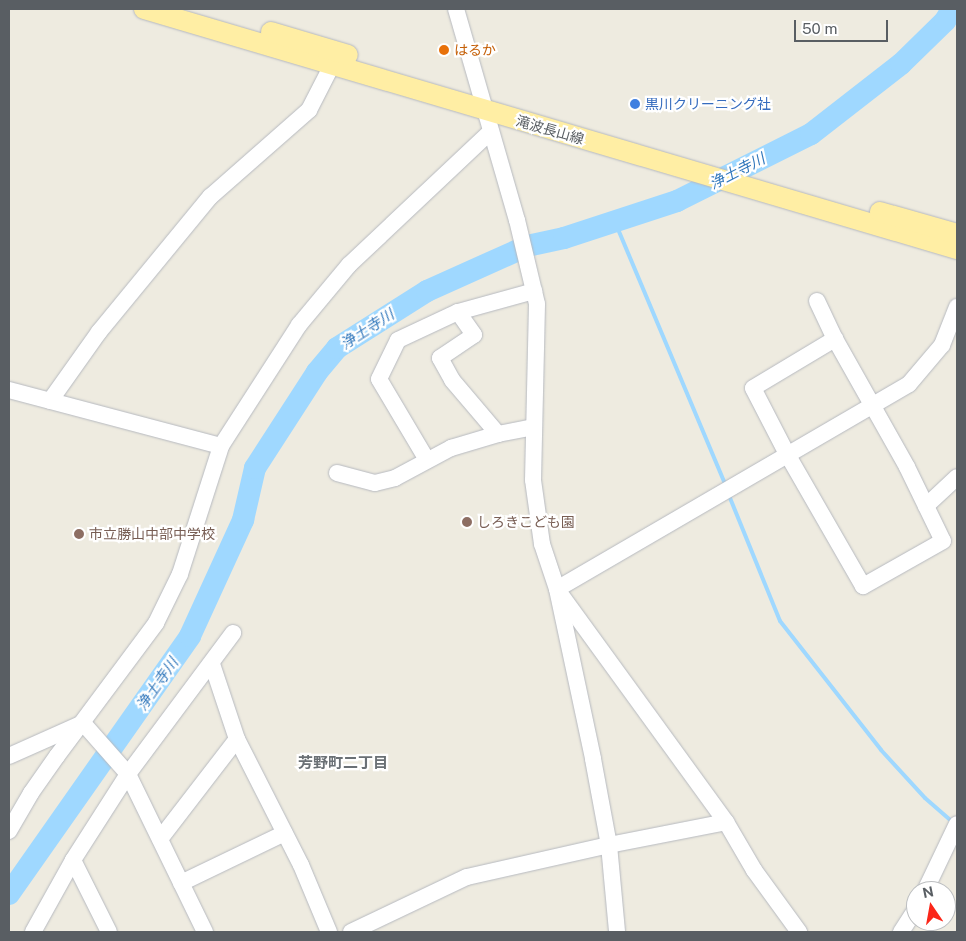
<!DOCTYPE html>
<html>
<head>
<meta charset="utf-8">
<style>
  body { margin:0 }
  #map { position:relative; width:966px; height:941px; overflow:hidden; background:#eeebe0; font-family:"Public Sans","Noto Sans JP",sans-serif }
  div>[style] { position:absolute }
  .stream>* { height:4px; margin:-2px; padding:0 2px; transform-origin:2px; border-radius:2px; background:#9fd8ff }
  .river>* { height:22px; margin:-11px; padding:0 11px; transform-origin:11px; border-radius:11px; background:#9fd8ff }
  .roads { filter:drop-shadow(0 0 1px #b6b9bf) drop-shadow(0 0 1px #b6b9bf) }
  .minor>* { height:16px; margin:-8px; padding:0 8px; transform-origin:8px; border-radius:8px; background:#fff }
  .major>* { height:20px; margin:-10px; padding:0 10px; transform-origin:10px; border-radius:10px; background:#ffeea4 }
  .dots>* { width:14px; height:14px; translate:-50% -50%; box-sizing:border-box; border:2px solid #fff; border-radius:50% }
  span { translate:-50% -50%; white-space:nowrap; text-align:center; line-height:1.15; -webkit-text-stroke:4.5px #fff; paint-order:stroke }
  .food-label { font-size:14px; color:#c56008 }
  .left { translate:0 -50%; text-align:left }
  .shop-label { font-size:14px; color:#366cbe }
  .street-label { font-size:14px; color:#595e63 }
  .education-label { font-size:14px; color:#785e54 }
  .water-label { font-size:15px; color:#3278bc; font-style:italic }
  .neighbourhood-label { font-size:15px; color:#6a7075; font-weight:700 }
  .frame { position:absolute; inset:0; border:10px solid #595e63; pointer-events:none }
  .north { position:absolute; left:906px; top:881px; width:50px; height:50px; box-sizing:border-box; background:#fff; border:1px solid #bdbfc1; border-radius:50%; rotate:348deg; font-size:14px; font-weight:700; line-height:20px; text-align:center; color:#595e63 }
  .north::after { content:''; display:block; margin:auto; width:18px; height:22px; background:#fb2619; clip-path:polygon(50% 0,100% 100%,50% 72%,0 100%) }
  .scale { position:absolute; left:794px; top:20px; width:94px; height:22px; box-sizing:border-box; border:2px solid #595e63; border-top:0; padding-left:6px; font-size:15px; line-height:18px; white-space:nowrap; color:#595e63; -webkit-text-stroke:4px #fff; paint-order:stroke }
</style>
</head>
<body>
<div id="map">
  <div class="stream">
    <div style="left:615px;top:222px;width:286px;rotate:67.2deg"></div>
    <div style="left:728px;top:493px;width:138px;rotate:67.9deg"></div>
    <div style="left:780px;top:621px;width:164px;rotate:51.9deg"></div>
    <div style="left:881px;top:750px;width:65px;rotate:47.5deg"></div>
    <div style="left:925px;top:798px;width:38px;rotate:41deg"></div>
  </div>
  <div class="river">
    <div style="left:9px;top:894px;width:315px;rotate:-54.9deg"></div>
    <div style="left:190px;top:636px;width:128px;rotate:-65.4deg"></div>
    <div style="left:243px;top:520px;width:53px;rotate:-77deg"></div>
    <div style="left:255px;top:468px;width:114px;rotate:-57.1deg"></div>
    <div style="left:317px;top:372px;width:31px;rotate:-50deg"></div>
    <div style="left:337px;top:348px;width:107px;rotate:-32.3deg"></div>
    <div style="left:427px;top:291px;width:110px;rotate:-24.2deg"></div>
    <div style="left:527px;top:246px;width:38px;rotate:-12deg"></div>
    <div style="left:564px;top:238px;width:119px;rotate:-18.1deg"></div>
    <div style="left:677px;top:201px;width:150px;rotate:-26.6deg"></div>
    <div style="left:811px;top:134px;width:114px;rotate:-37.9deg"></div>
    <div style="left:901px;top:64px;width:62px;rotate:-44.3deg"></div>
    <div style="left:945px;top:21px;width:14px;rotate:-60deg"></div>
  </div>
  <div class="roads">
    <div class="minor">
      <div style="left:456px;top:9px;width:220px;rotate:73.9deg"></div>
      <div style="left:517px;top:220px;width:86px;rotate:76.6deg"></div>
      <div style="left:537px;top:304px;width:176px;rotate:91.3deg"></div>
      <div style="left:533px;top:480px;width:65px;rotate:82deg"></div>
      <div style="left:542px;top:544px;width:47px;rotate:71.6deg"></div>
      <div style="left:557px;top:589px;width:174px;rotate:78deg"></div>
      <div style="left:593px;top:759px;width:87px;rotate:79.5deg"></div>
      <div style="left:609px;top:845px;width:87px;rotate:84.7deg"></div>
      <div style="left:817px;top:301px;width:42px;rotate:64.7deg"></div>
      <div style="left:458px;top:312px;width:28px;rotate:55deg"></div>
      <div style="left:474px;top:335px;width:41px;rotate:145.9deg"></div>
      <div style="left:440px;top:358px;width:25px;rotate:61deg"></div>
      <div style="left:452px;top:380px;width:71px;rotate:49.6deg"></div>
      <div style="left:835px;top:339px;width:147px;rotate:60.6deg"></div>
      <div style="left:907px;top:467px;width:82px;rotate:64.1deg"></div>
      <div style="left:943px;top:541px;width:92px;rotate:150.6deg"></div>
      <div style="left:863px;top:586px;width:152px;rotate:-119.9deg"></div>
      <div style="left:787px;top:454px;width:74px;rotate:-117.3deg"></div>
      <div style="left:753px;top:388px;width:96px;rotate:-30.9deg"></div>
      <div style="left:9px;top:390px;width:219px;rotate:14.8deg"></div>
      <div style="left:50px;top:401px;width:85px;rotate:-54.6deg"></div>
      <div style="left:99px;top:332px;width:175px;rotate:-50.6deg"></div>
      <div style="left:210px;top:197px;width:132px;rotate:-41.3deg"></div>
      <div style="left:309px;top:110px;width:51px;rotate:-62.9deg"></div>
      <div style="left:427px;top:460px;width:94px;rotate:-120.7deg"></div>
      <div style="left:379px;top:379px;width:43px;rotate:-64deg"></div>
      <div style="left:398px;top:340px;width:66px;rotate:-25deg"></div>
      <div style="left:458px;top:312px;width:79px;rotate:-15.4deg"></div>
      <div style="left:337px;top:473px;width:39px;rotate:15deg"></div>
      <div style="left:375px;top:483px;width:21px;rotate:-14deg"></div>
      <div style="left:395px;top:478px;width:64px;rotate:-28.2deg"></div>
      <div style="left:451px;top:448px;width:49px;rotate:-16.6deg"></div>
      <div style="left:498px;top:434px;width:36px;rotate:-11deg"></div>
      <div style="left:926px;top:506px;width:42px;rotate:-43.1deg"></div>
      <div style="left:557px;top:589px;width:407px;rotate:-30.2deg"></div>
      <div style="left:909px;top:384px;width:51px;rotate:-49.8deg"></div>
      <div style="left:942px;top:345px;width:41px;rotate:-68.5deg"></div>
      <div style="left:561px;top:595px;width:281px;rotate:54deg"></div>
      <div style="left:726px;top:822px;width:56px;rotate:59.7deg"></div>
      <div style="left:754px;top:870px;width:77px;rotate:54deg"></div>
      <div style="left:212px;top:664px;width:79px;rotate:71.6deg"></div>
      <div style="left:237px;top:739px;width:141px;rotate:63.1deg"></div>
      <div style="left:301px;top:865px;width:73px;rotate:67.3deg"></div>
      <div style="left:83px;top:723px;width:68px;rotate:48.6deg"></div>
      <div style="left:128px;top:774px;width:176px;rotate:64deg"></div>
      <div style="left:9px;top:756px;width:79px;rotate:-24deg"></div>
      <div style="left:9px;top:831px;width:44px;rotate:-59.9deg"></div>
      <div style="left:31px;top:793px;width:45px;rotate:-54.9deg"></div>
      <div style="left:57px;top:756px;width:166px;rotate:-53.3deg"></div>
      <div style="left:156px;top:623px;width:55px;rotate:-63.9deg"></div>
      <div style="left:180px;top:574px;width:134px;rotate:-72.2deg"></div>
      <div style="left:221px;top:446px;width:144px;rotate:-57.2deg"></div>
      <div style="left:299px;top:325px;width:78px;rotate:-50.2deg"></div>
      <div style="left:349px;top:265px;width:195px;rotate:-43.3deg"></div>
      <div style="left:160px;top:839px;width:126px;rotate:-52.4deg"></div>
      <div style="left:73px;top:860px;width:80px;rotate:63.4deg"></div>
      <div style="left:181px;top:883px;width:115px;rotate:-25.7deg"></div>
      <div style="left:925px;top:891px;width:74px;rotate:-64.5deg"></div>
      <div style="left:33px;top:932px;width:82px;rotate:-60.9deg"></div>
      <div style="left:73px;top:860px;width:102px;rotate:-57.4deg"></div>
      <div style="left:128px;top:774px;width:176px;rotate:-53.3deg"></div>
      <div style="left:351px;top:932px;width:128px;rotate:-25.4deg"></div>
      <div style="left:467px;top:877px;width:146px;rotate:-12.7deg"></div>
      <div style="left:609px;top:845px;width:119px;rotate:-11.1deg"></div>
      <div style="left:901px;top:932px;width:27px;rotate:-57deg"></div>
    </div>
    <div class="major">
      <div style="left:144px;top:9px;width:848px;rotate:16.45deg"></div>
      <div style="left:271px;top:32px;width:80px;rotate:16.6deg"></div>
      <div style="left:880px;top:212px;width:80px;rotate:15.9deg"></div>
    </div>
  </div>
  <div class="dots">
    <div style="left:444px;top:50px;background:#e8710a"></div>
    <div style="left:635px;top:104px;background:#3f7fe0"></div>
    <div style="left:467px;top:522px;background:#8d6e63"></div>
    <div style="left:79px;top:534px;background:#8d6e63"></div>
  </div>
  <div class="food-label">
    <span class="left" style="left:454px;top:50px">はるか</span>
  </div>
  <div class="shop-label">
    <span class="left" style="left:645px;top:104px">黒川クリーニング社</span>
  </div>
  <div class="street-label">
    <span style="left:550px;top:130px;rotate:16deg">滝波長山線</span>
  </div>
  <div class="education-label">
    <span class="left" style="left:477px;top:522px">しろきこども園</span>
    <span class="left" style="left:89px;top:534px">市立勝山中部中学校</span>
  </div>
  <div class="water-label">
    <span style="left:737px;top:171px;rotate:-27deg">浄土寺川</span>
    <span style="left:367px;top:329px;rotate:-33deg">浄土寺川</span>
    <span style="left:157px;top:684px;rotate:-55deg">浄土寺川</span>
  </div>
  <div class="neighbourhood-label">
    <span style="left:343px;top:763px">芳野町二丁目</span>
  </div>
  <div class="frame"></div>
  <div class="north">N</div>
  <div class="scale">50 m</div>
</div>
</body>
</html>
